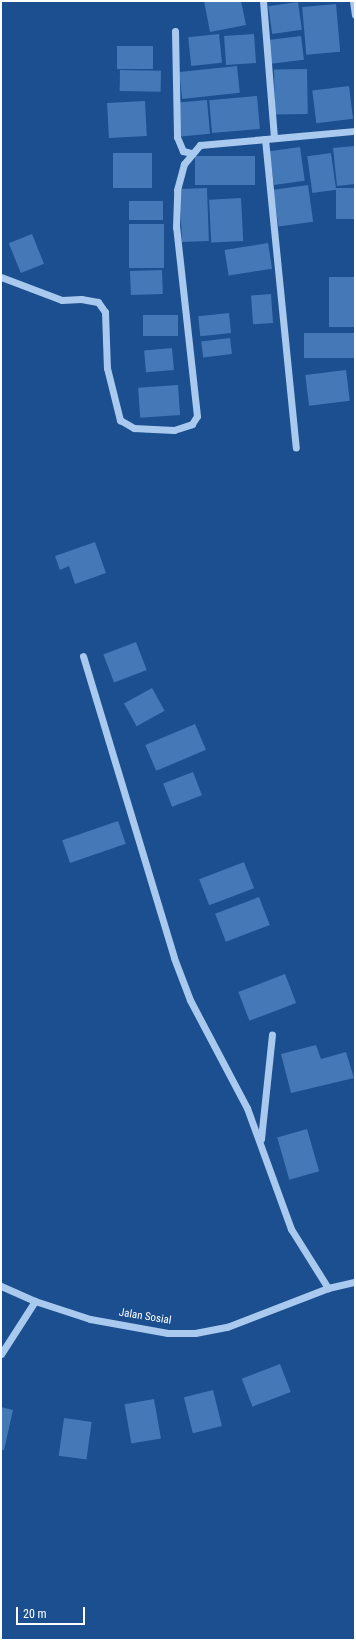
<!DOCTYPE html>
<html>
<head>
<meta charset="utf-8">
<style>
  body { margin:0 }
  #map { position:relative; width:356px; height:1641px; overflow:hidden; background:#1b4f8f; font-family:"Roboto Condensed",sans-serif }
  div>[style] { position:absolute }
  .building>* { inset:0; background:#4478b7; transform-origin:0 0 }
  .minor>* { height:7px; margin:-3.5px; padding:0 3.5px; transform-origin:3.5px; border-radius:3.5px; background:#a9c9ee }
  span { translate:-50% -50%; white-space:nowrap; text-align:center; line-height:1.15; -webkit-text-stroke:3.5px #1b4f8f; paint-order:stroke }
  .street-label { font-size:11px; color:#fff }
  .frame { position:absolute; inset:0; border:2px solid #fff; pointer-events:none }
  .scale { position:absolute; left:16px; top:1607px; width:69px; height:18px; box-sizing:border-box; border:2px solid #fff; border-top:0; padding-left:5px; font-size:12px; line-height:14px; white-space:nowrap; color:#fff; -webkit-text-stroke:3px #1b4f8f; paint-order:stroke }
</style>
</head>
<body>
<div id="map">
  <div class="building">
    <div style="clip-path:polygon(204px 1px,241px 1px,246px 25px,210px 32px)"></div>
    <div style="left:298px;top:2px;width:28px;height:30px;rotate:82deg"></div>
    <div style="left:336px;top:4px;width:48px;height:34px;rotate:85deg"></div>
    <div style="left:219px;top:34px;width:29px;height:31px;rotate:84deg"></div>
    <div style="left:254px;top:34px;width:29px;height:30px;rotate:86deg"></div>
    <div style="left:301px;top:36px;width:24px;height:33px;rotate:83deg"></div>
    <div style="left:117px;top:46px;width:36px;height:23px"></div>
    <div style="left:237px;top:66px;width:27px;height:58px;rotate:84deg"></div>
    <div style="left:307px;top:69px;width:45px;height:33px;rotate:89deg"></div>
    <div style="left:120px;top:70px;width:41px;height:21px;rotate:1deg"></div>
    <div style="left:349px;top:86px;width:33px;height:37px;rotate:83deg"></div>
    <div style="left:257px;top:96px;width:33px;height:48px;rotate:85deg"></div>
    <div style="left:207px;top:100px;width:34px;height:29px;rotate:85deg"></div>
    <div style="left:145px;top:101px;width:35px;height:38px;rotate:87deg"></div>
    <div style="clip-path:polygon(355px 146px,355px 184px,337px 186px,333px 148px)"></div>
    <div style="left:300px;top:147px;width:34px;height:31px;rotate:82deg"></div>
    <div style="left:113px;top:153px;width:39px;height:35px"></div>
    <div style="left:331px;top:153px;width:37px;height:24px;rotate:82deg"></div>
    <div style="left:255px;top:156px;width:29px;height:60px;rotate:90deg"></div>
    <div style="left:308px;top:185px;width:37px;height:35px;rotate:82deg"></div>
    <div style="left:207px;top:188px;width:53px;height:27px;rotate:88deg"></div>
    <div style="left:355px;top:188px;width:31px;height:19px;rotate:90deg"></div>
    <div style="left:241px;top:198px;width:43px;height:32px;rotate:87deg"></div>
    <div style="left:129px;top:201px;width:34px;height:19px"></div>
    <div style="left:129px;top:224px;width:35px;height:44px"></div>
    <div style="left:32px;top:234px;width:32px;height:25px;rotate:68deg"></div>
    <div style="left:268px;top:243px;width:26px;height:44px;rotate:81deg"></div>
    <div style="left:162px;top:270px;width:24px;height:32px;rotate:88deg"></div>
    <div style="left:329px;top:277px;width:26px;height:50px"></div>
    <div style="left:271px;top:294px;width:29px;height:20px;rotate:86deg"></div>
    <div style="left:229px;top:313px;width:20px;height:31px;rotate:84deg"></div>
    <div style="left:178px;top:315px;width:21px;height:35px;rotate:90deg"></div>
    <div style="left:304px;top:333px;width:51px;height:25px"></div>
    <div style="left:230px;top:338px;width:16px;height:29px;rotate:83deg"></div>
    <div style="left:172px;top:348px;width:22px;height:28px;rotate:85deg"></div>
    <div style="left:346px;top:370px;width:31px;height:41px;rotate:83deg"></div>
    <div style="left:178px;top:385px;width:30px;height:40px;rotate:86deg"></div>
    <div style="clip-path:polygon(95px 542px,106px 573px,75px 584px,69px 566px,60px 570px,55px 556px)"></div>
    <div style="left:136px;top:642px;width:30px;height:35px;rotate:69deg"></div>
    <div style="left:152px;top:688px;width:26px;height:32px;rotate:61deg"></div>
    <div style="left:195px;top:724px;width:28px;height:54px;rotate:67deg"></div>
    <div style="left:193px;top:772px;width:25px;height:32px;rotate:69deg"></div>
    <div style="left:118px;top:821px;width:24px;height:59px;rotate:71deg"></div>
    <div style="left:244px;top:862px;width:28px;height:48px;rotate:69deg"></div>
    <div style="left:259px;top:897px;width:30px;height:47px;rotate:69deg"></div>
    <div style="left:285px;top:974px;width:31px;height:50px;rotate:69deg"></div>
    <div style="clip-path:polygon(316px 1045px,321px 1059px,346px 1052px,354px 1078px,291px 1093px,281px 1054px)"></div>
    <div style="left:307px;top:1129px;width:44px;height:31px;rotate:74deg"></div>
    <div style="left:280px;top:1364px;width:30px;height:41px;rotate:69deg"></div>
    <div style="left:213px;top:1390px;width:37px;height:30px;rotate:76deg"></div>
    <div style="left:154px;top:1399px;width:40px;height:30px;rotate:80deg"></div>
    <div style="clip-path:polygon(1px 1407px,13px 1410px,4px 1450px,1px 1450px)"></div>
    <div style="left:64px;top:1418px;width:28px;height:38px;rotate:8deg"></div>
  </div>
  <div class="minor">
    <div style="left:263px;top:1px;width:137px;rotate:85.4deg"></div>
    <div style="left:353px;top:1px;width:14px;rotate:82deg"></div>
    <div style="left:175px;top:31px;width:106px;rotate:88.9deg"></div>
    <div style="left:177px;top:137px;width:15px;rotate:67deg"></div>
    <div style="left:183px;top:151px;width:8px;rotate:14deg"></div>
    <div style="left:265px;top:139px;width:310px;rotate:84.3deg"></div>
    <div style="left:1px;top:277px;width:65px;rotate:20.7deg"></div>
    <div style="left:62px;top:300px;width:19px;rotate:-3deg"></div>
    <div style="left:81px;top:299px;width:17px;rotate:10deg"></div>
    <div style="left:98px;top:302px;width:12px;rotate:55deg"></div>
    <div style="left:105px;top:312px;width:56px;rotate:88deg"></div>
    <div style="left:107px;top:368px;width:54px;rotate:76deg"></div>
    <div style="left:120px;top:420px;width:16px;rotate:30deg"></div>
    <div style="left:134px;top:428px;width:19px;rotate:3deg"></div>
    <div style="left:153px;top:429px;width:21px;rotate:3deg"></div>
    <div style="left:174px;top:430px;width:19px;rotate:-18deg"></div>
    <div style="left:192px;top:424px;width:9px;rotate:-58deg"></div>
    <div style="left:197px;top:416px;width:190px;rotate:-96.3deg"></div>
    <div style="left:176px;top:227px;width:37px;rotate:-88deg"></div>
    <div style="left:177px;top:190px;width:27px;rotate:-75deg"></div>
    <div style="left:184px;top:164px;width:25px;rotate:-50deg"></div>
    <div style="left:200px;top:145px;width:156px;rotate:-5.2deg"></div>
    <div style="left:83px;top:656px;width:315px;rotate:73.2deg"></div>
    <div style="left:174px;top:958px;width:45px;rotate:69.1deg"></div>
    <div style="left:190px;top:1000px;width:122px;rotate:62.2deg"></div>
    <div style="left:247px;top:1108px;width:129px;rotate:70deg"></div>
    <div style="left:291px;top:1229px;width:70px;rotate:57.9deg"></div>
    <div style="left:261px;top:1139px;width:105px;rotate:-84deg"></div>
    <div style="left:1px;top:1286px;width:37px;rotate:24deg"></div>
    <div style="left:35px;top:1301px;width:58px;rotate:18.1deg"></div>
    <div style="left:90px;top:1319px;width:79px;rotate:10.2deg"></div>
    <div style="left:168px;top:1333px;width:27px"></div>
    <div style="left:195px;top:1333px;width:33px;rotate:-11deg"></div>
    <div style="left:227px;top:1327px;width:108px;rotate:-21.1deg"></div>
    <div style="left:328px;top:1288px;width:28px;rotate:-13deg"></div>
    <div style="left:1px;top:1354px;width:63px;rotate:-57.3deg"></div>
  </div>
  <div class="street-label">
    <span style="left:145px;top:1317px;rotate:9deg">Jalan Sosial</span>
  </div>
  <div class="frame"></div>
  <div class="scale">20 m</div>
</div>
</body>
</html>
